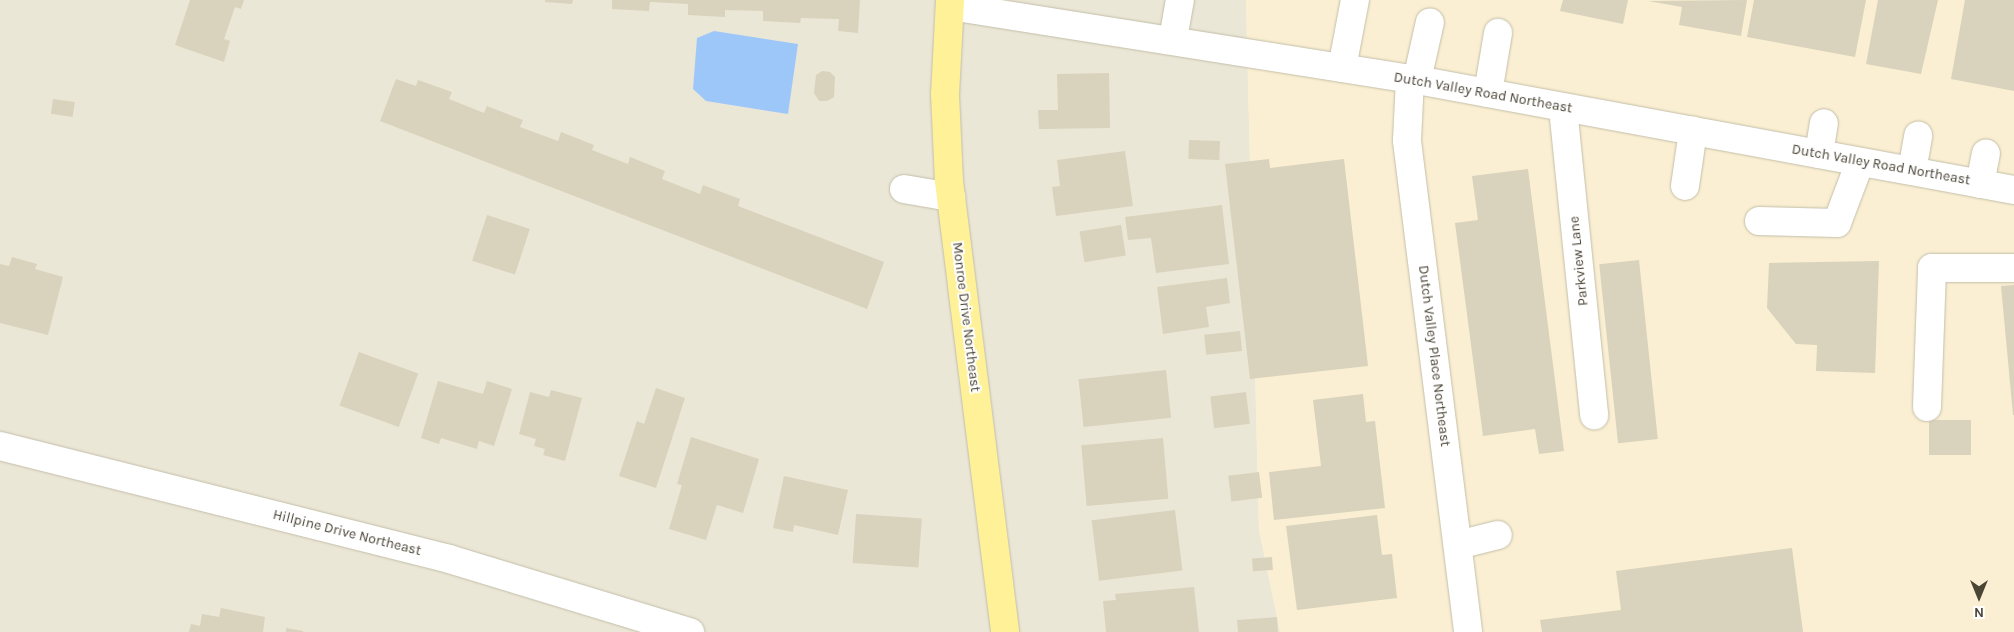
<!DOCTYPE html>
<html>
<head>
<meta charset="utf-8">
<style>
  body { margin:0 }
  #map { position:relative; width:2014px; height:632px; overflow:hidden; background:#f6f4e8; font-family:Karla,sans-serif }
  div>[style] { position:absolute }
  .residential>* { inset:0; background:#ebe7d6 }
  .commercial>* { inset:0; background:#faefd2 }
  .water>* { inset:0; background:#9ec7f9 }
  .building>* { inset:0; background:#d9d2bc; transform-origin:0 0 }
  .roads { filter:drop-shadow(0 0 1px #c3bea9) drop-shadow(0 0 1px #c3bea9) }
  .minor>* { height:28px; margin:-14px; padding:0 14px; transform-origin:14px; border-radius:14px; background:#fff }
  .major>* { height:28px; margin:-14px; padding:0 14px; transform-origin:14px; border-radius:14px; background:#fff198 }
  span { translate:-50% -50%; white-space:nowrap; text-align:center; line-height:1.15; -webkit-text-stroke:4px #fff; paint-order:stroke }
  .street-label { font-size:14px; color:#4b4536 }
  .north { position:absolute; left:1954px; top:572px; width:50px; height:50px; -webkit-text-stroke:4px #fff; paint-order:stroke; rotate:180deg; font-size:14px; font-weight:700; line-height:20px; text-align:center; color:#4b4536 }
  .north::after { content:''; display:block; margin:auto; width:18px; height:22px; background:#4b4536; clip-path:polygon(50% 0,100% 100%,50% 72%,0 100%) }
</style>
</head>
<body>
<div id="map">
  <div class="residential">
    <div style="clip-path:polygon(0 0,1246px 0,1259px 530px,1280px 632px,0 632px)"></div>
  </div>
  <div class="commercial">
    <div style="clip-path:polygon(1246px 0,2014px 0,2014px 632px,1280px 632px,1259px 530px)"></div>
  </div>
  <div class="water">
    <div style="clip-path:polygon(714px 31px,798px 44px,788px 114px,706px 101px,693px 89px,697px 38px)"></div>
  </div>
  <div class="building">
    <div style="clip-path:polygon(190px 0,244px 0,241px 9px,235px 7px,224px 39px,230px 41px,224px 62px,175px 45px)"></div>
    <div style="clip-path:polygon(545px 0,573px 0,572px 4px,545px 2px)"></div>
    <div style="clip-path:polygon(612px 0,860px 0,858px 33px,838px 31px,839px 19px,801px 18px,800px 23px,763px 21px,763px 11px,725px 10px,725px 17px,688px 15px,688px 4px,650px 2px,649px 11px,612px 9px)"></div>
    <div style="clip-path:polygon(1563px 0,1628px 0,1623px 24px,1560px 11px)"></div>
    <div style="clip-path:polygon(1747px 0,1741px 36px,1679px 25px,1682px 7px,1648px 1px)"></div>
    <div style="clip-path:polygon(1754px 0,1866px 0,1855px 57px,1747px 37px)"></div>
    <div style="clip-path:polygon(1878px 0,1938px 0,1921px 74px,1866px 64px)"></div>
    <div style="clip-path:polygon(1965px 0,2014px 0,2014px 91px,1951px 79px)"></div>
    <div style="clip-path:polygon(822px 71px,830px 72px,835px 77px,834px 97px,827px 101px,819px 101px,814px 93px,816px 75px)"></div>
    <div style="clip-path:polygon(1109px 73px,1110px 128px,1039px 129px,1038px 110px,1058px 110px,1057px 74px)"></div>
    <div style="clip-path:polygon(396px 79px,416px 86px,418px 80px,452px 92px,449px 99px,484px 113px,487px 106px,523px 120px,520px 127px,558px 141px,561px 132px,594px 145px,592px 150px,628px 164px,630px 157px,665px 171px,662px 179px,700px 194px,703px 185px,740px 199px,738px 206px,884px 262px,867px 309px,380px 121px)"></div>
    <div style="left:53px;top:99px;width:22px;height:15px;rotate:8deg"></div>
    <div style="left:1189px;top:140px;width:31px;height:19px;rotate:2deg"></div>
    <div style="clip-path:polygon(1125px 151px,1133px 206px,1056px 216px,1052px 187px,1060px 186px,1057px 160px)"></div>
    <div style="clip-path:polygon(1269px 159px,1270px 168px,1344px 159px,1368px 366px,1250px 379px,1225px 164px)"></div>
    <div style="clip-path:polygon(1528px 169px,1564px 451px,1539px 454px,1535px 429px,1483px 436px,1455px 223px,1478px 220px,1472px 176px)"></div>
    <div style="clip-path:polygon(1222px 205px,1229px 264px,1156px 273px,1151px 238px,1128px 240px,1125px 217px)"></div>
    <div style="left:487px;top:215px;width:45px;height:48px;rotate:18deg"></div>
    <div style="left:1121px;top:225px;width:31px;height:42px;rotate:81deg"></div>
    <div style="clip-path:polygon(12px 257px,37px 264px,35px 269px,63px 277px,48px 335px,0 323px,0 264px,9px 266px)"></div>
    <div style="left:1639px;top:260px;width:180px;height:40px;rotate:84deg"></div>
    <div style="clip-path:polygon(1879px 261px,1875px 373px,1816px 371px,1817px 345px,1796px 344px,1767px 308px,1769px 263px)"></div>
    <div style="clip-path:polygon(1227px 278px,1230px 303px,1206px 307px,1209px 327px,1163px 334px,1157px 287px)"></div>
    <div style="clip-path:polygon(2014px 285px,2014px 415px,2013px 415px,2001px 286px)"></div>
    <div style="left:1240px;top:331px;width:20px;height:36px;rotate:84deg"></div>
    <div style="left:359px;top:352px;width:63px;height:57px;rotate:20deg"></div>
    <div style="left:1166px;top:370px;width:48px;height:88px;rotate:84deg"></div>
    <div style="clip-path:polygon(438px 381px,483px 394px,487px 381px,512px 389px,494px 446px,479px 441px,477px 449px,441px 438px,439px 444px,421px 438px)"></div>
    <div style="clip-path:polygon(656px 388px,685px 398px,656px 488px,619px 476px,637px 421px,644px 424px)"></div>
    <div style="clip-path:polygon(551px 390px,582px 398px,565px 461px,543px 455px,545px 449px,534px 446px,536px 439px,519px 434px,530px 392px,549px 397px)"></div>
    <div style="left:1246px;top:392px;width:32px;height:36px;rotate:83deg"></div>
    <div style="clip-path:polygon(1363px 394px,1366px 422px,1375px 421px,1385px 508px,1274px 520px,1269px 472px,1321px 466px,1313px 400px)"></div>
    <div style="left:1929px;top:420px;width:42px;height:35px"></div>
    <div style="clip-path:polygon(691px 437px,759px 459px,743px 513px,717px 505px,706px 540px,669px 529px,682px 485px,677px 484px)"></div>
    <div style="left:1163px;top:438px;width:61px;height:82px;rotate:85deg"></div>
    <div style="left:1259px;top:472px;width:26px;height:31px;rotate:83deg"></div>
    <div style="clip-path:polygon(784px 476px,848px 490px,838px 535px,794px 525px,793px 532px,773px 528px)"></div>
    <div style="left:1175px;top:510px;width:61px;height:84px;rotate:83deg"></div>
    <div style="left:856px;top:514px;width:66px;height:49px;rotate:4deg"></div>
    <div style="clip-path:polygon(1377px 515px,1382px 555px,1392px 554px,1397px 598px,1297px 610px,1286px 526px)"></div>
    <div style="clip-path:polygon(1792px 548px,1803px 632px,1542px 632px,1540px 620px,1621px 610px,1616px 571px)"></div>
    <div style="left:1272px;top:557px;width:13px;height:20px;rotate:86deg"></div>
    <div style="clip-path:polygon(1194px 587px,1199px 632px,1106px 632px,1103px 601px,1116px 600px,1115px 594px)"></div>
    <div style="clip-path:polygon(221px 608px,265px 617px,263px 632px,189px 632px,191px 624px,200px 626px,202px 614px,219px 617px)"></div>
    <div style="clip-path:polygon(1277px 617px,1278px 632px,1238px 632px,1237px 620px)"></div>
    <div style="clip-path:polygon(286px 628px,303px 631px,303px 632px,286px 632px)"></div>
  </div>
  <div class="roads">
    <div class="minor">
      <div style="left:950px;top:6px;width:473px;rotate:9deg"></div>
      <div style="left:1417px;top:80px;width:607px;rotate:10.44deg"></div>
      <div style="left:1173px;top:39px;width:40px;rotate:-80deg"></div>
      <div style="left:1342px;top:68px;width:69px;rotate:-79.2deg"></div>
      <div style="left:1410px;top:79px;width:62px;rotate:92.8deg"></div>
      <div style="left:1407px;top:141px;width:495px;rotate:82.9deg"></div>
      <div style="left:1417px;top:80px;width:59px;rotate:-77.4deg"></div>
      <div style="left:1488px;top:93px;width:61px;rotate:-80.5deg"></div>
      <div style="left:1563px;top:108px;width:309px;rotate:84.2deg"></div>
      <div style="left:1819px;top:154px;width:31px;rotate:-81deg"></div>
      <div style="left:1912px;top:171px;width:36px;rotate:-80deg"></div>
      <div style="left:1980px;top:184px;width:31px;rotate:-79deg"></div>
      <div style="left:1685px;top:186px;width:56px;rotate:-81.7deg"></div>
      <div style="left:904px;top:189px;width:48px;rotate:9.7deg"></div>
      <div style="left:1759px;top:221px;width:78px;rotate:1.5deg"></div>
      <div style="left:1837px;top:223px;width:65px;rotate:-69.3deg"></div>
      <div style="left:1927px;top:407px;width:139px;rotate:-87.9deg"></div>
      <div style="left:1932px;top:268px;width:82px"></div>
      <div style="left:0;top:446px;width:463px;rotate:14.1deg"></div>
      <div style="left:449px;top:559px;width:252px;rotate:16.9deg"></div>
      <div style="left:1458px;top:545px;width:41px;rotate:-14deg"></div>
    </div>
    <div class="major">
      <div style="left:950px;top:0;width:94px;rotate:93deg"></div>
      <div style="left:945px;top:94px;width:87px;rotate:87.4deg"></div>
      <div style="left:949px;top:181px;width:454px;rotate:82.9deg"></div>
    </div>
  </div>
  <div class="street-label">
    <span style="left:1483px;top:93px;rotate:10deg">Dutch Valley Road Northeast</span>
    <span style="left:1881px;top:165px;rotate:10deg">Dutch Valley Road Northeast</span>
    <span style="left:1579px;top:261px;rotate:-96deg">Parkview Lane</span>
    <span style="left:966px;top:317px;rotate:83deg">Monroe Drive Northeast</span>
    <span style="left:1434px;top:356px;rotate:83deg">Dutch Valley Place Northeast</span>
    <span style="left:347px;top:533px;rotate:14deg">Hillpine Drive Northeast</span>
  </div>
  <div class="north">N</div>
</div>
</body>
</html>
